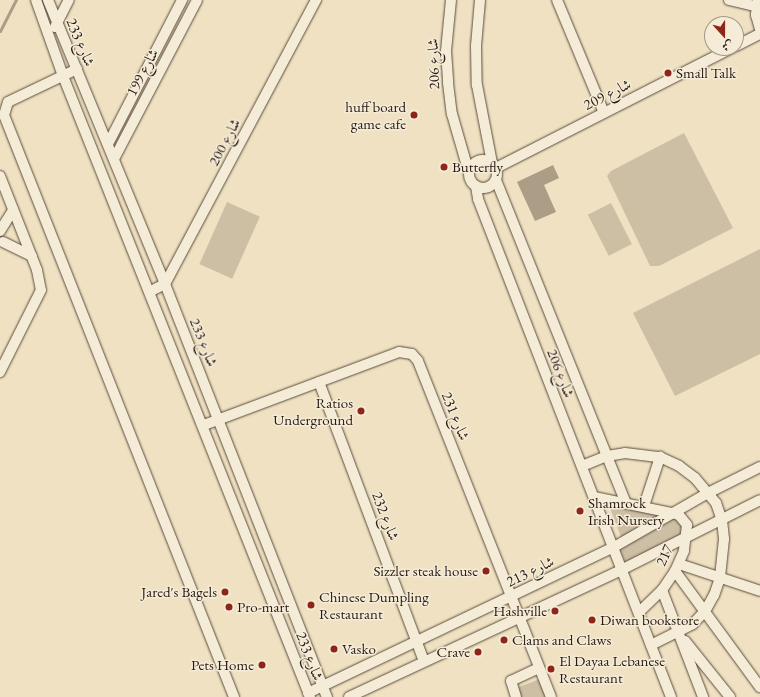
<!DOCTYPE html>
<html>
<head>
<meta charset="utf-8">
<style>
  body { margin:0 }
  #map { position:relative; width:760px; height:697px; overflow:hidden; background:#efe1c1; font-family:"EB Garamond",Amiri,serif }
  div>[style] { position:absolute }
  .green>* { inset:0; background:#cdbfa4; transform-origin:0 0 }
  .water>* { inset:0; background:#ab9d86 }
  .stream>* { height:3px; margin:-1.5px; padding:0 1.5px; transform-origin:1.5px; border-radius:1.5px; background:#ab9d86 }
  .roads { filter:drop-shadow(0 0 1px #5a4b3f) drop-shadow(0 0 1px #5a4b3f) }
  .minor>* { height:10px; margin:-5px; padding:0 5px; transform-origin:5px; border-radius:5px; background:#f5ecd7 }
  .minor>.ring { margin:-5px; padding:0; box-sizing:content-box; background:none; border:10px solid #f5ecd7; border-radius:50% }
  .dots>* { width:11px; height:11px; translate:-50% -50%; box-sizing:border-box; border:2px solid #f5ecd7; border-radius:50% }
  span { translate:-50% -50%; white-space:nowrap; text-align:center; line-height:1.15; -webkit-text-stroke:3px #f5ecd7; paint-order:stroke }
  .street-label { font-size:15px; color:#281914 }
  .poi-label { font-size:15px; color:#281914 }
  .left { translate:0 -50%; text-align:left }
  .right { translate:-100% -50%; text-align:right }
  .north { position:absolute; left:704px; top:16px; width:40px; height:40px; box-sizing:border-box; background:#f5ecd7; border:1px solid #a39889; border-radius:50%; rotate:159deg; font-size:11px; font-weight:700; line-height:16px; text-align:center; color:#281914 }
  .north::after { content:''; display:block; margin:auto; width:14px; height:18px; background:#8f2418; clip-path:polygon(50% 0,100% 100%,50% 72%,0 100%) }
</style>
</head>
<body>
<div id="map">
  <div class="green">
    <div style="clip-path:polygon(684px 133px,733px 228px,659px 266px,650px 266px,607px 176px,611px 171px)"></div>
    <div style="left:227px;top:202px;width:36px;height:68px;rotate:24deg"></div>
    <div style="left:611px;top:203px;width:46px;height:26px;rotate:63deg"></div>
    <div style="clip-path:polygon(760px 249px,760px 354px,675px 396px,633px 313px)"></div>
    <div style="clip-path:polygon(612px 506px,664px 515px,621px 537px,610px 508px)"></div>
    <div style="clip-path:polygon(674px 517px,682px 524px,684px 537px,626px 564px,619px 548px)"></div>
    <div style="clip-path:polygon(540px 679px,547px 697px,520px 697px,516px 688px)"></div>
  </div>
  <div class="water">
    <div style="clip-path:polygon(553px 165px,559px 178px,544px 185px,556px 212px,535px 221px,517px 182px)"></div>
  </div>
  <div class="stream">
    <div style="left:0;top:31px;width:35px;rotate:-63deg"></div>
  </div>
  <div class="roads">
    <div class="minor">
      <div style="left:36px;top:0;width:81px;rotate:70.4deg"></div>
      <div style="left:63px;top:76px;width:668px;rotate:68.31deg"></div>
      <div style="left:48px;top:0;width:307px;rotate:67.6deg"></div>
      <div style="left:165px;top:284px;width:444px;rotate:68.6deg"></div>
      <div style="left:451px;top:0;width:51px;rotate:95.6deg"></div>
      <div style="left:446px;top:51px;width:32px;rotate:86deg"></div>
      <div style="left:448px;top:83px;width:31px;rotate:83deg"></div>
      <div style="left:452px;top:114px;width:61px;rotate:73.9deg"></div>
      <div style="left:480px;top:0;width:46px;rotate:95deg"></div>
      <div style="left:476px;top:46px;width:39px;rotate:89deg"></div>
      <div style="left:477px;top:85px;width:79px;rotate:79.1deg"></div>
      <div style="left:557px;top:0;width:122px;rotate:67.4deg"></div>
      <div style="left:729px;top:0;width:28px;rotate:13deg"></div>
      <div style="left:758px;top:0;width:15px;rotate:98deg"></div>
      <div style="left:756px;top:15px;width:15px;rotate:74deg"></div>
      <div style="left:55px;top:27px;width:30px;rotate:-63deg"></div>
      <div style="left:736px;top:46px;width:27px;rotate:-27deg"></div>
      <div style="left:77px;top:69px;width:76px;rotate:154.4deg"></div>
      <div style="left:8px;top:102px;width:14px;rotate:107deg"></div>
      <div style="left:4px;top:115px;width:626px;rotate:68.44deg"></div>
      <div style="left:108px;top:144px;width:162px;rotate:-62.8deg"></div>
      <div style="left:114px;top:159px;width:179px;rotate:-62.4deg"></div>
      <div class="ring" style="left:469px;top:160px;width:18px;height:18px"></div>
      <div style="left:496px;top:168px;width:265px;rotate:-27deg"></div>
      <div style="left:0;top:176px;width:101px;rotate:68.5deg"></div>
      <div style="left:37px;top:270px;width:20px;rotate:79deg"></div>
      <div style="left:41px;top:290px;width:92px;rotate:116.6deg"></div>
      <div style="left:496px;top:180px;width:348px;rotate:68.1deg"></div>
      <div style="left:476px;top:186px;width:13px;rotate:81deg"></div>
      <div style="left:478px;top:199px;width:534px;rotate:68.82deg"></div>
      <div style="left:0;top:231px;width:25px;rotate:-58deg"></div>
      <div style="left:3px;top:242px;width:32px;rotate:26deg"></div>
      <div style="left:151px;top:291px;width:16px;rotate:-27deg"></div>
      <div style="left:165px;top:284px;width:322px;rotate:-62deg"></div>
      <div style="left:319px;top:382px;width:298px;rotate:69.4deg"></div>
      <div style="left:204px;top:425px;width:208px;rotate:-20.5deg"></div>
      <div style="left:399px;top:352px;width:13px;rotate:9deg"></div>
      <div style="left:412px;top:354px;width:9px;rotate:49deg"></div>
      <div style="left:418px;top:361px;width:361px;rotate:68.4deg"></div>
      <div style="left:582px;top:466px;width:27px;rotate:-22deg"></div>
      <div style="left:607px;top:456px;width:18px;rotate:-9deg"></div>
      <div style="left:625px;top:453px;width:35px;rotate:7deg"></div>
      <div style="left:660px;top:457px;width:21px;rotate:25deg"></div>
      <div style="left:679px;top:466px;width:20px;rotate:37deg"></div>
      <div style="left:695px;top:478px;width:33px;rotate:50deg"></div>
      <div style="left:716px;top:503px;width:18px;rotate:71deg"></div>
      <div style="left:722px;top:520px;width:19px;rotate:84deg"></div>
      <div style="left:724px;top:539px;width:39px;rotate:96deg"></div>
      <div style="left:720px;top:578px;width:18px;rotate:109deg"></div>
      <div style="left:714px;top:595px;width:18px;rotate:119deg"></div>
      <div style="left:705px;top:611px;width:18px;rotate:133deg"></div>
      <div style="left:693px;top:624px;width:47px;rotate:153.4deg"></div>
      <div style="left:594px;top:497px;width:80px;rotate:11.6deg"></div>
      <div style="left:672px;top:513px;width:7px;rotate:16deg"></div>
      <div style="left:679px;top:515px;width:13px;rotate:51deg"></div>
      <div style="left:687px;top:525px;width:26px;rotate:97deg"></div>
      <div style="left:684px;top:551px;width:22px;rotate:114deg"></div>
      <div style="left:675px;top:571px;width:23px;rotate:124deg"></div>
      <div style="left:662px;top:590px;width:32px;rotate:136deg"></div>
      <div style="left:644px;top:506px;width:52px;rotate:-71.9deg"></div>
      <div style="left:679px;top:564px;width:85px;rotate:18.4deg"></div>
      <div style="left:675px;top:571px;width:144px;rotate:53.8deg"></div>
      <div style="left:662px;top:590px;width:115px;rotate:69deg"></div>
      <div style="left:685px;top:641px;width:72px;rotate:51.2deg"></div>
      <div style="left:308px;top:693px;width:339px;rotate:-25.5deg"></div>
      <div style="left:614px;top:547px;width:108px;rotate:-29.9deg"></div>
      <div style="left:708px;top:493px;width:58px;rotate:-26.6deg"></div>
      <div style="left:349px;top:697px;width:302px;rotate:-25deg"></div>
      <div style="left:623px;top:569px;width:153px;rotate:-26.7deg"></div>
      <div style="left:516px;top:697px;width:17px;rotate:-107deg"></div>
      <div style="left:511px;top:681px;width:31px;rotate:-25deg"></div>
    </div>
  </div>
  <div class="dots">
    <div style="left:668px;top:73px;background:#8f2418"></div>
    <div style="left:414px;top:115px;background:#8f2418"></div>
    <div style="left:444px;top:167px;background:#8f2418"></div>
    <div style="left:361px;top:411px;background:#8f2418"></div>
    <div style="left:580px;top:511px;background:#8f2418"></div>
    <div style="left:486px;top:571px;background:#8f2418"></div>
    <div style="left:225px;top:592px;background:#8f2418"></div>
    <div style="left:311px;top:605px;background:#8f2418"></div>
    <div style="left:229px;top:607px;background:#8f2418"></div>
    <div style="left:555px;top:611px;background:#8f2418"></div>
    <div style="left:592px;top:620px;background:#8f2418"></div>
    <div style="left:504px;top:640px;background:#8f2418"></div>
    <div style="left:334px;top:649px;background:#8f2418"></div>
    <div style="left:478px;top:652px;background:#8f2418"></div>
    <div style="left:262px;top:665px;background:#8f2418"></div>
    <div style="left:551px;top:669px;background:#8f2418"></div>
  </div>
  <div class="street-label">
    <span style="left:81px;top:42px;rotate:67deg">شارع 233</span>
    <span style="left:433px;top:64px;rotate:-92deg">شارع 206</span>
    <span style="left:142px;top:72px;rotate:-62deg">شارع 199</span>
    <span style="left:607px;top:94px;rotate:-27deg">شارع 209</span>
    <span style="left:224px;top:142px;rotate:-62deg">شارع 200</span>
    <span style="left:204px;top:342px;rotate:68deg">شارع 233</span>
    <span style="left:561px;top:373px;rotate:69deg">شارع 206</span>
    <span style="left:456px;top:416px;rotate:68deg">شارع 231</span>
    <span style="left:386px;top:516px;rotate:69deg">شارع 232</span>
    <span style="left:664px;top:555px;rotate:-66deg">217</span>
    <span style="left:530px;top:571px;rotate:-26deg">شارع 213</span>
    <span style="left:310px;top:656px;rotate:69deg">شارع 233</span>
  </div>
  <div class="poi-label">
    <span class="left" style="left:676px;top:73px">Small Talk</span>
    <span class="right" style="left:406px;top:115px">huff board<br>game cafe</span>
    <span class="left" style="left:452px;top:167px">Butterfly</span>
    <span class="right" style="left:353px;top:411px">Ratios<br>Underground</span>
    <span class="left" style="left:588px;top:511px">Shamrock<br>Irish Nursery</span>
    <span class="right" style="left:478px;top:571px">Sizzler steak house</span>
    <span class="right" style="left:217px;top:592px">Jared's Bagels</span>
    <span class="left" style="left:319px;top:605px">Chinese Dumpling<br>Restaurant</span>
    <span class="left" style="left:237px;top:607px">Pro-mart</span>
    <span class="right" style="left:547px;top:611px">Hashville</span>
    <span class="left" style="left:600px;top:620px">Diwan bookstore</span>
    <span class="left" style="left:512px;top:640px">Clams and Claws</span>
    <span class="left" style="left:342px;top:649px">Vasko</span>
    <span class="right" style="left:470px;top:652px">Crave</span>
    <span class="left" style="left:559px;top:669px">El Dayaa Lebanese<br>Restaurant</span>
    <span class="right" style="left:254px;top:665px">Pets Home</span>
  </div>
  <div class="north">ش</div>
</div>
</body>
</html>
